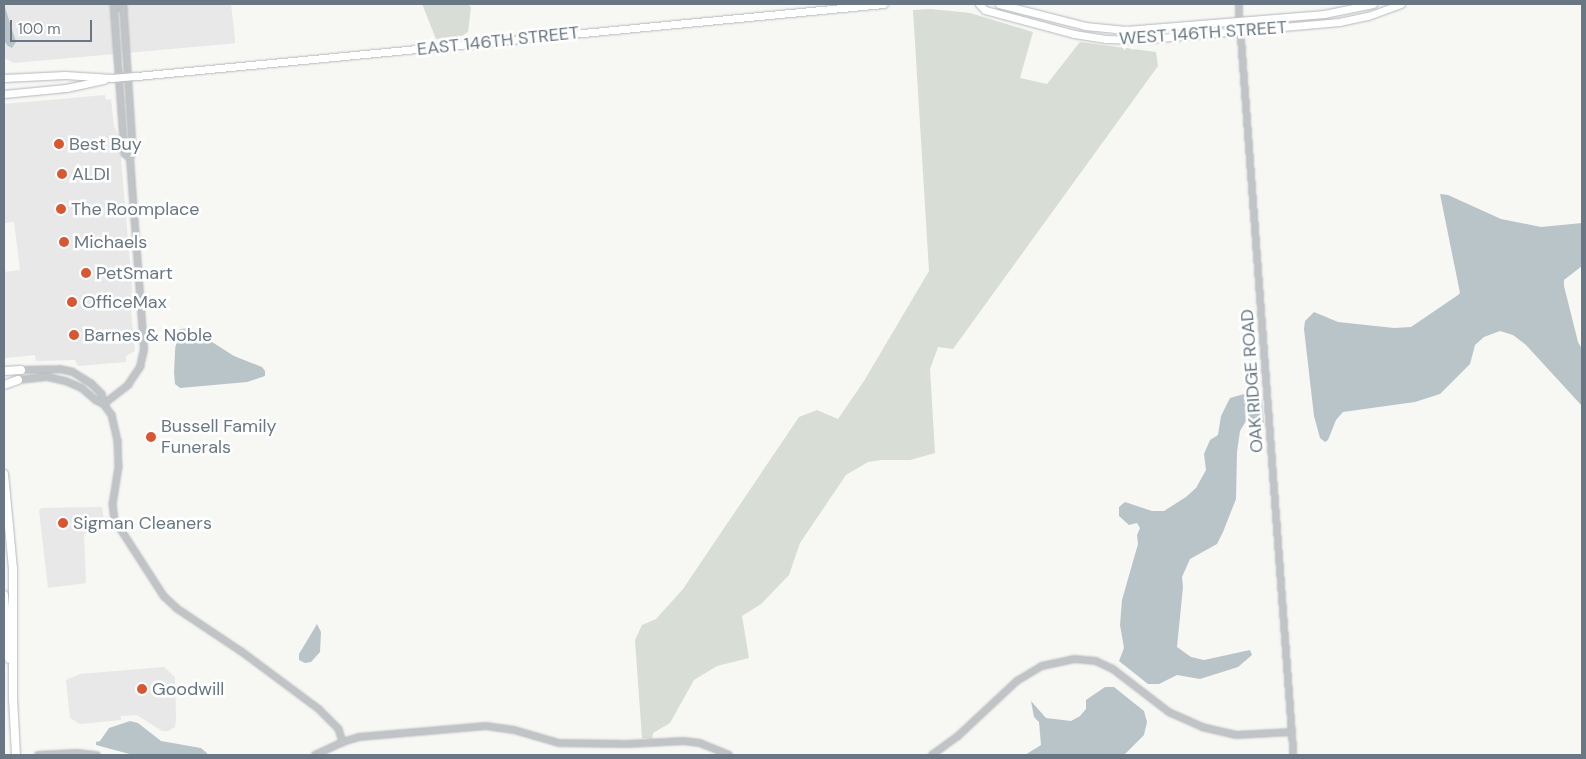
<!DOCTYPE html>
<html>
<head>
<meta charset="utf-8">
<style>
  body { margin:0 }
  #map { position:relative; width:1586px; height:759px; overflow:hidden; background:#f7f7f4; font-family:"DM Sans",sans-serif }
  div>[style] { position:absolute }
  .built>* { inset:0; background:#e7e8e7 }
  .green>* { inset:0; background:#d8ddd5 }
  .water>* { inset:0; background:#b9c4c8 }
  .roads { filter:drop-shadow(0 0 1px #b4b8bb) drop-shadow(0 0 1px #b4b8bb) }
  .minor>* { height:5.5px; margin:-2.75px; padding:0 2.75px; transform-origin:2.75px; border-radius:2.75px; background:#c0c4c7 }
  .major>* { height:7px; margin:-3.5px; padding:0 3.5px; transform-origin:3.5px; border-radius:3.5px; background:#fff }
  .highway>* { height:8px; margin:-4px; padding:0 4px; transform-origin:4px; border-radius:4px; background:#fff }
  .dots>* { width:14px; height:14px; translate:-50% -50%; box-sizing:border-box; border:2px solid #fff; border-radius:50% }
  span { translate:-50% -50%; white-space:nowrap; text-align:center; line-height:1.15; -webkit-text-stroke:5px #fff; paint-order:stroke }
  .street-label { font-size:18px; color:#687783 }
  .poi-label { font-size:18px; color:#687783 }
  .left { translate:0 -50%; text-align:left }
  .frame { position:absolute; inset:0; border:5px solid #687783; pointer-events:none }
  .scale { position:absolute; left:10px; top:20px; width:82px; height:22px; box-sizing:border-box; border:2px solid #687783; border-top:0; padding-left:6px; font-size:15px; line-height:18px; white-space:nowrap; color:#687783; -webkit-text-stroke:4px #fff; paint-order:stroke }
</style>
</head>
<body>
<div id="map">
  <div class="built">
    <div style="clip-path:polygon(4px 4px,231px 4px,235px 40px,235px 43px,227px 44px,14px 63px,4px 58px)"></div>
    <div style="clip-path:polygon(105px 95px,106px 100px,111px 99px,114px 126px,119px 136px,134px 310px,131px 311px,135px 351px,126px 356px,126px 362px,78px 366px,75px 360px,36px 361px,35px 355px,4px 358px,4px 272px,20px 270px,14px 222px,4px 223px,4px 104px)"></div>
    <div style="clip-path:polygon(102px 507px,105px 528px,84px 534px,86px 583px,48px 588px,39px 510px,42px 508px)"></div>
    <div style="clip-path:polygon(164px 667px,175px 677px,176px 720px,175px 727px,168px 731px,162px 731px,137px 715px,121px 716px,121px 720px,80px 724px,70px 718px,66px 680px,80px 674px)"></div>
  </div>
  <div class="green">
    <div style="clip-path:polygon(422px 4px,467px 4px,471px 7px,468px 32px,462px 36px,436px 39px)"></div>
    <div style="clip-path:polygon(931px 9px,970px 13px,1033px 32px,1020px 78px,1047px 84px,1080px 42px,1156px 52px,1158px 66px,953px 349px,938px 347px,930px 369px,935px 453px,910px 460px,882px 460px,868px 462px,846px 475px,800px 543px,789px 575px,761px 604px,742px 616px,749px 658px,717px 666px,694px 680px,670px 723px,653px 733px,652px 739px,642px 738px,635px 640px,642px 625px,656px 619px,683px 589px,799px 417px,817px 410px,838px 419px,864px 381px,929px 271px,913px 10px)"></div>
  </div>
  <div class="water">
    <div style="clip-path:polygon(4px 4px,16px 42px,12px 48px,8px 46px,4px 41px)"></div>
    <div style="clip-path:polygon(1440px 194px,1448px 195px,1501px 219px,1541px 227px,1582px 223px,1582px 266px,1564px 280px,1564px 286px,1578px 342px,1582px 349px,1582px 406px,1526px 345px,1513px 335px,1500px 331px,1484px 337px,1475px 345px,1470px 364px,1440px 394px,1415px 402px,1343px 412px,1336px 420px,1328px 440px,1325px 442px,1320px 438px,1314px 416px,1304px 329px,1305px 321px,1314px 312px,1338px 322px,1394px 328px,1411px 327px,1458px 295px,1460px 293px)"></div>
    <div style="clip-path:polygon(190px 328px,234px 356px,262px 367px,265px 371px,265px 376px,247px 382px,180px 388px,175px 384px,174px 372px,176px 333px,180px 329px)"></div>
    <div style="clip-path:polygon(1244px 394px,1254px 394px,1262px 399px,1264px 423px,1254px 419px,1246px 421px,1240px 431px,1237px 452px,1236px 499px,1223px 532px,1217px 544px,1190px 559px,1182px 577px,1183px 587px,1177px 647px,1191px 657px,1204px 660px,1250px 650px,1252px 655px,1238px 667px,1200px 679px,1177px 675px,1159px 684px,1148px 684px,1119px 661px,1124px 648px,1120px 625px,1122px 600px,1138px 544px,1137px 535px,1140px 528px,1137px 523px,1129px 525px,1119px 516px,1119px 507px,1125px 502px,1152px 511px,1164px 511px,1186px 497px,1196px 488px,1206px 470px,1204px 454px,1210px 440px,1218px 435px,1221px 416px,1230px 398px)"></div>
    <div style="clip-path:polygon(317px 624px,321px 632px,320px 652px,311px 662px,305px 663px,299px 660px,299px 654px)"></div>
    <div style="clip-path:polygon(1105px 687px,1114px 687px,1144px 711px,1147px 722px,1144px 735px,1124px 755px,1025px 755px,1041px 745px,1039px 722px,1034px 717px,1031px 701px,1046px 718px,1071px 721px,1080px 716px,1086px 709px,1086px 700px)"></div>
    <div style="clip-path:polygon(130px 721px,138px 723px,161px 741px,201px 748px,209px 755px,133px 755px,96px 745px,96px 742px,100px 741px,109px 728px)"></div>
  </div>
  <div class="roads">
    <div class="minor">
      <div style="left:114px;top:4px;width:150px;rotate:85.8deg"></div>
      <div style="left:125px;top:154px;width:6px;rotate:39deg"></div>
      <div style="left:118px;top:4px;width:9px;rotate:49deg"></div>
      <div style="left:1239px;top:4px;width:753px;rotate:85.81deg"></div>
      <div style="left:21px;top:370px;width:39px;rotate:-1deg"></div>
      <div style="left:60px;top:369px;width:13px;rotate:13deg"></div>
      <div style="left:73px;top:372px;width:22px;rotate:32deg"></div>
      <div style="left:92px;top:384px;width:14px;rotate:45deg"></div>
      <div style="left:102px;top:394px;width:10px;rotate:79deg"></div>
      <div style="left:104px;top:404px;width:14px;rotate:54deg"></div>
      <div style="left:112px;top:415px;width:27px;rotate:77deg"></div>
      <div style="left:118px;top:441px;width:26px;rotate:88deg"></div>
      <div style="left:119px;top:467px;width:37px;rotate:99deg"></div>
      <div style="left:113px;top:504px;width:16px;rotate:83deg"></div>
      <div style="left:115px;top:520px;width:90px;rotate:57.2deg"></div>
      <div style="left:164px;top:596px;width:19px;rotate:43deg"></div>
      <div style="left:178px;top:609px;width:76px;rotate:33.7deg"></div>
      <div style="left:241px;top:651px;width:97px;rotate:36.6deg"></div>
      <div style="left:319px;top:709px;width:28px;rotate:45deg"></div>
      <div style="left:339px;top:729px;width:14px;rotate:73deg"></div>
      <div style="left:343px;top:742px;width:17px;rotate:-17deg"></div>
      <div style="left:359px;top:737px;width:127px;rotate:-5deg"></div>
      <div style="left:486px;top:726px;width:28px;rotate:8deg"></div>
      <div style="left:514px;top:730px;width:47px;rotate:16.1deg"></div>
      <div style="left:559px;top:743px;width:68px;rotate:0.8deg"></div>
      <div style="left:627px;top:744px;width:57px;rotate:-3deg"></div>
      <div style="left:684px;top:741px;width:16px;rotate:7deg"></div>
      <div style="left:700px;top:743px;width:31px;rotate:22deg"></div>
      <div style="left:18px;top:380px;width:30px;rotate:-6deg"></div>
      <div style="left:48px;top:377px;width:18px;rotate:13deg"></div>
      <div style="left:66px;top:381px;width:17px;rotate:24deg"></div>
      <div style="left:82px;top:388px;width:18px;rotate:41deg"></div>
      <div style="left:96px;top:400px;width:9px;rotate:27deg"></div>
      <div style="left:104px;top:404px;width:31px;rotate:-38deg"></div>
      <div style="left:128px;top:385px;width:22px;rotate:-56deg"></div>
      <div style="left:140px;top:367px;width:18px;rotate:-77deg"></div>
      <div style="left:144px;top:349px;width:192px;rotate:-94.2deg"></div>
      <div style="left:130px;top:158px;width:6px;rotate:-59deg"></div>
      <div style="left:133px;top:153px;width:149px;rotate:-93.8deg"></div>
      <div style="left:38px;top:755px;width:39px;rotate:-3deg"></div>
      <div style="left:77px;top:753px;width:20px;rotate:6deg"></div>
      <div style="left:315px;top:755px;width:31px;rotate:-25deg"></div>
      <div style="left:932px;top:755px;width:31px;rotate:-36deg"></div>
      <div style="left:957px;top:737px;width:82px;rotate:-43deg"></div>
      <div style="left:1017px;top:681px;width:29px;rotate:-31deg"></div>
      <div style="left:1042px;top:666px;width:33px;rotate:-12deg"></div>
      <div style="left:1074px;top:659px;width:22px;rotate:5deg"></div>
      <div style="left:1096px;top:661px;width:19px;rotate:25deg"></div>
      <div style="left:1113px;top:669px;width:71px;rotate:37.5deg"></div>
      <div style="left:1169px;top:712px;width:36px;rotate:24deg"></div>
      <div style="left:1202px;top:727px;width:35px;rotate:13deg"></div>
      <div style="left:1236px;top:735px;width:56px;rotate:-3.1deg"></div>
    </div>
    <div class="major">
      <div style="left:979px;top:4px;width:8px;rotate:45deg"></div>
      <div style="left:985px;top:10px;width:92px;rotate:15.1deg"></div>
      <div style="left:1074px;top:34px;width:32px;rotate:9deg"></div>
      <div style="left:1106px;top:39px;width:31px;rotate:2deg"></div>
      <div style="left:1137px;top:40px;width:203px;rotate:-5.1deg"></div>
      <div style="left:1339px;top:22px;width:30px;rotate:-12deg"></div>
      <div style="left:1368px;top:16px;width:35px;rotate:-20deg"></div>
      <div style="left:999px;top:4px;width:89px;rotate:14.3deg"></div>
      <div style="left:1085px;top:26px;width:41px;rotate:5.6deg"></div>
      <div style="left:1126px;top:30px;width:199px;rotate:-4.6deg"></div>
      <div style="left:1324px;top:14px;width:50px;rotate:-11.5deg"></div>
      <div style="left:4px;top:78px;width:61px;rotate:-2.8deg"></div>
      <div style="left:65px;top:75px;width:47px;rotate:3.7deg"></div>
      <div style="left:112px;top:78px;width:25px;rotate:-5deg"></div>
      <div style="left:137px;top:76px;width:750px;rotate:-5.51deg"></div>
      <div style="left:4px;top:94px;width:62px;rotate:-5.5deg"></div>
      <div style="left:66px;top:88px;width:39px;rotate:-12deg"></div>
    </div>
    <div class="highway">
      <div style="left:4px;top:371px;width:17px;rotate:-3deg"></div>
      <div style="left:4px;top:385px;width:15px;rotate:-20deg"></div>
      <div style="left:4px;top:474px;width:95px;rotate:84.6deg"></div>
      <div style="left:13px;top:569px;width:129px;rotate:90deg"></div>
      <div style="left:13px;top:698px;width:57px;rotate:87deg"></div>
      <div style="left:4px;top:595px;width:64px;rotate:85.5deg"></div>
    </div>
  </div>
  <div class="dots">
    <div style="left:59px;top:144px;background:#d85632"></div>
    <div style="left:62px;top:174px;background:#d85632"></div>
    <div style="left:61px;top:209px;background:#d85632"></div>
    <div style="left:64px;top:242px;background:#d85632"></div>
    <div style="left:86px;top:273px;background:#d85632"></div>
    <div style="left:72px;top:302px;background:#d85632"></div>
    <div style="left:74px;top:335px;background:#d85632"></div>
    <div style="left:151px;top:437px;background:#d85632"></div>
    <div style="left:63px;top:523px;background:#d85632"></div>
    <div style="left:142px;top:689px;background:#d85632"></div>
  </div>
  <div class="street-label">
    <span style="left:1203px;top:33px;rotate:-4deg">WEST 146TH STREET</span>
    <span style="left:498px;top:41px;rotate:-6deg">EAST 146TH STREET</span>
    <span style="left:1252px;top:381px;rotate:-94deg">OAK RIDGE ROAD</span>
  </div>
  <div class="poi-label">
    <span class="left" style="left:69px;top:144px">Best Buy</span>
    <span class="left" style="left:72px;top:174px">ALDI</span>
    <span class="left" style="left:71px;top:209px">The Roomplace</span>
    <span class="left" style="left:74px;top:242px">Michaels</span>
    <span class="left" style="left:96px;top:273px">PetSmart</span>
    <span class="left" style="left:82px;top:302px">OfficeMax</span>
    <span class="left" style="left:84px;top:335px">Barnes &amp; Noble</span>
    <span class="left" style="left:161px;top:437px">Bussell Family<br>Funerals</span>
    <span class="left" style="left:73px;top:523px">Sigman Cleaners</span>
    <span class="left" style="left:152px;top:689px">Goodwill</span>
  </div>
  <div class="frame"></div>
  <div class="scale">100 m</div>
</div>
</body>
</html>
